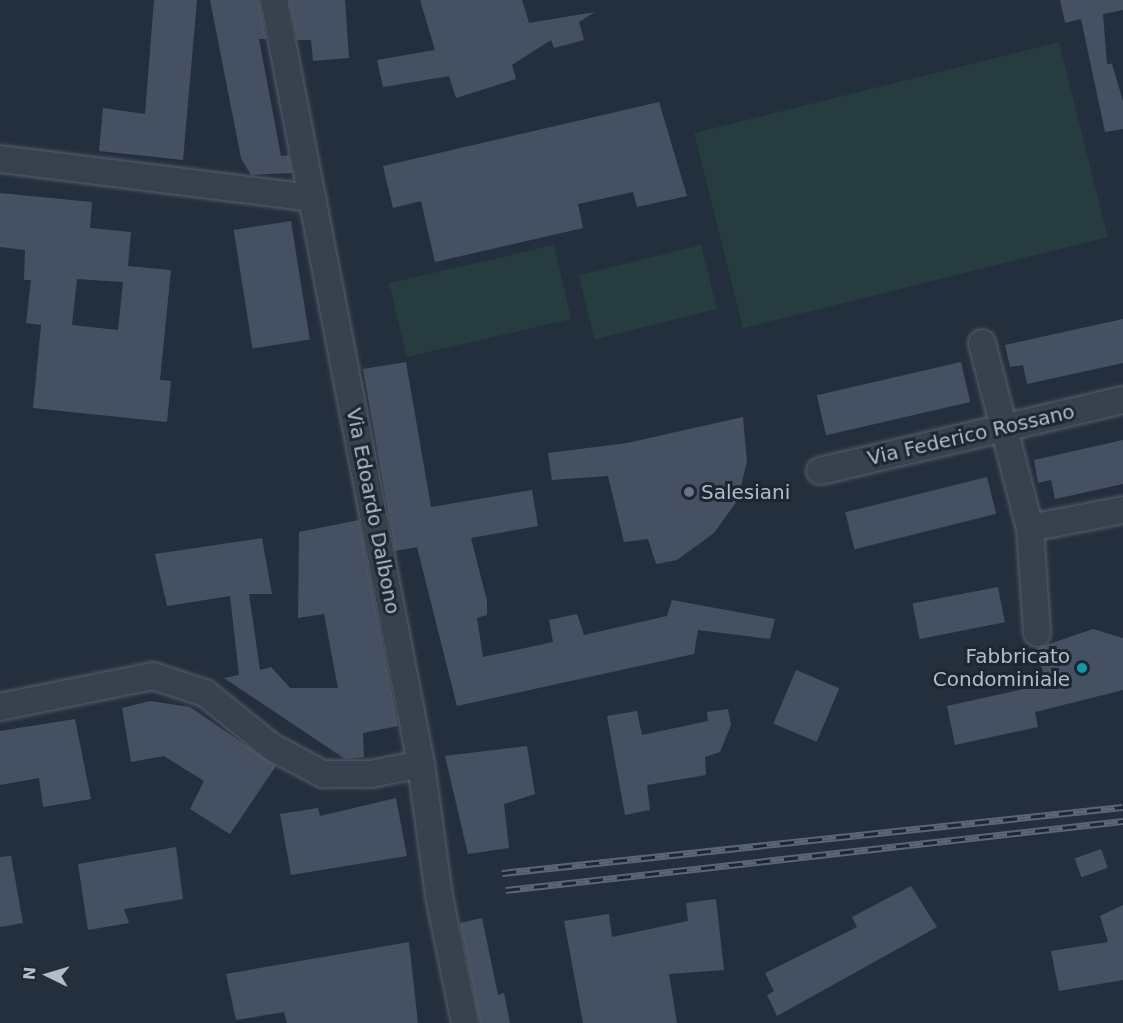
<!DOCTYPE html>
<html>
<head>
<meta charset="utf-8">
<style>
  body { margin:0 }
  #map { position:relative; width:1123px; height:1023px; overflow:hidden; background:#242f3e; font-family:"DejaVu Sans",sans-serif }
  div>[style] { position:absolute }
  .green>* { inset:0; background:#263c3f; transform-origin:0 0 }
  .building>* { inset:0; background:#455162; transform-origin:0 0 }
  .roads { filter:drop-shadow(0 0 2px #565f6c) drop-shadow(0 0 2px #565f6c) }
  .minor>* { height:26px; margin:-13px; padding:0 13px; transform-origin:13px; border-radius:13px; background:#38414e }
  .rail>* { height:7px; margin-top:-3.5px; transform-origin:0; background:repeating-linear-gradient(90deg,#1d2633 0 14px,#5a6575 0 28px); box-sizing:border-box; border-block:2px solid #5a6575 }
  .dots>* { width:16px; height:16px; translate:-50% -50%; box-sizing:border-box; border:3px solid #1d2633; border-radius:50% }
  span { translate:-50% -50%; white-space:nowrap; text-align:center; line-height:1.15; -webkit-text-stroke:6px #1d2633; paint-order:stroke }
  .street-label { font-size:20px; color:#b4bcc9 }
  .poi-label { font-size:20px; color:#b4bcc9 }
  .left { translate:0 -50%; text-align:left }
  .right { translate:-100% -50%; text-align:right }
  .north { position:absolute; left:18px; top:945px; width:60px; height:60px; -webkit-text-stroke:4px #1d2633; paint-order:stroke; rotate:275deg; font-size:16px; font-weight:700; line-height:24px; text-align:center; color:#b4bcc9 }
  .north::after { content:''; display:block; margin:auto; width:21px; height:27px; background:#b4bcc9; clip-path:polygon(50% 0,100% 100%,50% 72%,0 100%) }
</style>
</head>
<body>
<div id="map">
  <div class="green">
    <div style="left:1059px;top:42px;width:201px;height:376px;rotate:76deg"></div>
    <div style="left:554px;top:245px;width:76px;height:169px;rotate:77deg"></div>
    <div style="left:701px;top:245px;width:66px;height:126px;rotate:76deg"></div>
  </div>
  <div class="building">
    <div style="clip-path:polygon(154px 0,197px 0,183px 160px,99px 151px,103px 108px,145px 114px)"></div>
    <div style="clip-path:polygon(210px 0,259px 0,266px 39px,259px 39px,281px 156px,289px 155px,292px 173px,251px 175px,241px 158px)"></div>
    <div style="clip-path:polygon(289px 0,345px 0,349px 58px,313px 61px,311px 40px,297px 40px)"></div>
    <div style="clip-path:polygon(420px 0,522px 0,529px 23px,595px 12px,579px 22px,584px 40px,554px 48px,551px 40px,512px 65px,516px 79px,456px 98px,449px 76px,383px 87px,377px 60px,435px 50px)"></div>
    <div style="clip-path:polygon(1060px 0,1123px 0,1123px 10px,1103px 14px,1107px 64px,1112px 64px,1123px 101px,1123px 129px,1105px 132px,1081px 19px,1065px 23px)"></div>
    <div style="clip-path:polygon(659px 102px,687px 196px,637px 207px,633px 192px,578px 204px,583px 228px,435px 262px,421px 201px,393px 208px,383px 166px)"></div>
    <div style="clip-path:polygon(evenodd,0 193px,92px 202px,90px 228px,131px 232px,128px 266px,171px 270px,160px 380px,171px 381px,167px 422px,33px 408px,41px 325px,26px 323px,31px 280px,24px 280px,25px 250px,0 247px,0 193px,77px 279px,123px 282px,118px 330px,72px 325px,77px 279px)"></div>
    <div style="left:291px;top:221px;width:120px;height:58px;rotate:81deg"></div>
    <div style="clip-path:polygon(1123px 319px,1123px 363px,1027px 384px,1023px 365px,1010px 367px,1005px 345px)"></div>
    <div style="clip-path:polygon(406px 362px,431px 507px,532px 490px,538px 526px,471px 538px,487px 601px,487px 615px,477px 618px,483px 657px,553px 642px,549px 620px,577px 614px,584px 635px,667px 616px,672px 600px,775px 619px,770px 639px,698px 630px,694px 654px,457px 706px,417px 547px,395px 551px,363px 369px)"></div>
    <div style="left:961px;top:362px;width:41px;height:148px;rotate:77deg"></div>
    <div style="clip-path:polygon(743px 417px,747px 462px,737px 501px,714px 533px,677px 560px,656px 564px,648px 539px,624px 542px,608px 476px,552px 480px,548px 453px,627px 443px)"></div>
    <div style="clip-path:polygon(1123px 440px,1123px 484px,1055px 499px,1051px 480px,1038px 483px,1034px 460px)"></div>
    <div style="left:987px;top:477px;width:38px;height:146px;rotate:76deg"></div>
    <div style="clip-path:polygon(359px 520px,398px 726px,363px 733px,364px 757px,345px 759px,224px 678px,239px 675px,230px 596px,167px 606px,155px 554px,262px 538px,272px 594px,249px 594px,260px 670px,271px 667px,290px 688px,338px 688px,324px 614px,298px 618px,299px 532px)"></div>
    <div style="left:998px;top:587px;width:36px;height:87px;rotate:79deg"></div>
    <div style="clip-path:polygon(1093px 629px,1123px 638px,1123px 690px,1035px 712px,1038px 727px,955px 745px,947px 706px,1046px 684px,1037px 648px)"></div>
    <div style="left:796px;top:670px;width:47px;height:58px;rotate:23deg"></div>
    <div style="clip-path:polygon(150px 701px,190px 707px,276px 766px,230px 834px,190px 809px,204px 781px,164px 756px,131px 762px,122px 708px)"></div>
    <div style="clip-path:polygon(728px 709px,731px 725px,720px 752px,705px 757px,706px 775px,647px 785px,650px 810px,625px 815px,607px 716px,637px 711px,642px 735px,708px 721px,707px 712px)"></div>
    <div style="clip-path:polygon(75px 719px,91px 799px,43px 807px,39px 778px,0 785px,0 731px)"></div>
    <div style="clip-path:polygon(527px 746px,535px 794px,504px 804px,509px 848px,468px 854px,445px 756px)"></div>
    <div style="clip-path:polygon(396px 798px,407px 856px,291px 875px,280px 814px,318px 808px,320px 816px)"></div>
    <div style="clip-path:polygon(176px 847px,183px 899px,124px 909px,129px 923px,88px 930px,78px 864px)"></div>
    <div style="left:1101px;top:849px;width:20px;height:28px;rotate:70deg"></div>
    <div style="clip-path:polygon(11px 856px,23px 923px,0 927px,0 857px)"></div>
    <div style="clip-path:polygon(911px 886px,937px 927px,777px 1016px,767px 995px,774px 991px,765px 973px,857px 927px,852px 917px)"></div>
    <div style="clip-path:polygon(716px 899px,724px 970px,669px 974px,677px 1023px,583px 1023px,564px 921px,609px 914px,612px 937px,688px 921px,686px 903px)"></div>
    <div style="clip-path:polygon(1123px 905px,1123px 980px,1059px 991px,1051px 951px,1108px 942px,1100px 916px)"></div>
    <div style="clip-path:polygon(482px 918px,498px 995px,504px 993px,510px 1023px,480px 1023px,460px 923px)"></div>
    <div style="clip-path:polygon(409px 942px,418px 1023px,287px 1023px,284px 1012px,236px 1020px,226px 974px)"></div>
  </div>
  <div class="roads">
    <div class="minor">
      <div style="left:274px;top:0;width:778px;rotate:79.11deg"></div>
      <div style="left:421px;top:764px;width:133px;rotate:82.2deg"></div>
      <div style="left:439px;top:896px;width:130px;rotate:78.4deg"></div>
      <div style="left:0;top:159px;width:315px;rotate:7.1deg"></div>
      <div style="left:982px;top:343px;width:191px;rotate:75.5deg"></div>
      <div style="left:820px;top:471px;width:311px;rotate:-13.2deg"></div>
      <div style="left:1037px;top:633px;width:105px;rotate:-93.8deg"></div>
      <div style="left:1030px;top:528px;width:95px;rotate:-11deg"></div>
      <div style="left:0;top:707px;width:156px;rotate:-11.5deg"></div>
      <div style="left:153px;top:676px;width:55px;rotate:18.1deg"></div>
      <div style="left:205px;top:693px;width:86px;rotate:38.9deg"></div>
      <div style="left:272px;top:747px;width:58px;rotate:27.9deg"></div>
      <div style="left:323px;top:774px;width:48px"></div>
      <div style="left:371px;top:774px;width:51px;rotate:-11.3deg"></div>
    </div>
  </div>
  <div class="rail">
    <div style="left:502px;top:873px;width:624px;rotate:-6.07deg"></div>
    <div style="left:506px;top:890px;width:621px;rotate:-6.38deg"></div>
  </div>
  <div class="dots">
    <div style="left:689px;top:492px;background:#6b7280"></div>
    <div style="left:1082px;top:668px;background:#0f9aa8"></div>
  </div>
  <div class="street-label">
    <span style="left:971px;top:435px;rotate:-13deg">Via Federico Rossano</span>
    <span style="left:373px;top:511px;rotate:79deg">Via Edoardo Dalbono</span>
  </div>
  <div class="poi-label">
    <span class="left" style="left:701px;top:492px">Salesiani</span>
    <span class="right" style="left:1070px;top:668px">Fabbricato<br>Condominiale</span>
  </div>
  <div class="north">N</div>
</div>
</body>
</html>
